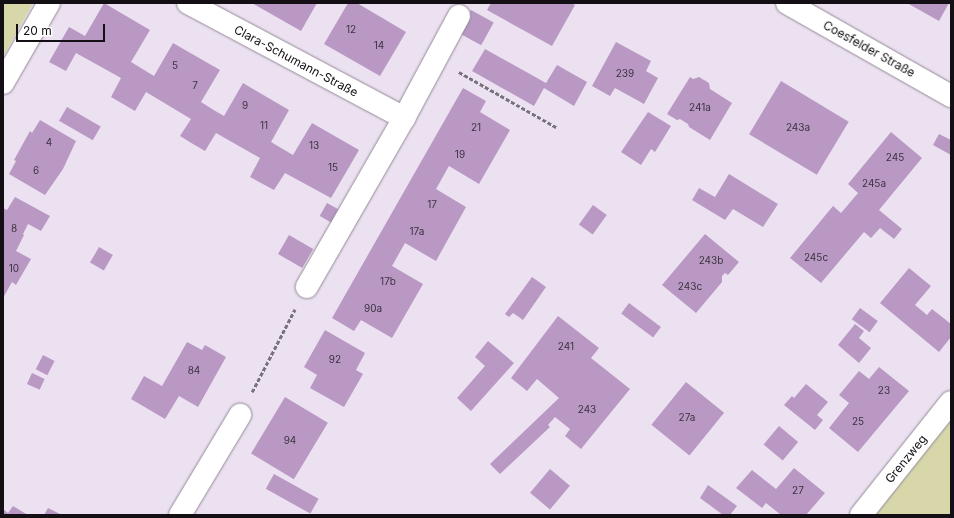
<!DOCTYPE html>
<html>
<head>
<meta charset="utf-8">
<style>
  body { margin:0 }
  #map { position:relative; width:954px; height:518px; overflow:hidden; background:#ece1f0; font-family:Inter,sans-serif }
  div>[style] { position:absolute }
  .green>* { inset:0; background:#d8d7aa }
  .building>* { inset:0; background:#b999c4; transform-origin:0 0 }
  .path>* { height:2.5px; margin-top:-1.25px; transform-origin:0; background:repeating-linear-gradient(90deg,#78707a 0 4px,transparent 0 6px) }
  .roads { filter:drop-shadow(0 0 1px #948a98) drop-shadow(0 0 1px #948a98) }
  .minor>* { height:22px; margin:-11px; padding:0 11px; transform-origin:11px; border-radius:11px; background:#fff }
  .tertiary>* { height:22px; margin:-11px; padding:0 11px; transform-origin:11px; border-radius:11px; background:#fff }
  span { translate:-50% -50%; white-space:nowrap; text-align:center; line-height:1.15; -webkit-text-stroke:4px #fff; paint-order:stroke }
  .number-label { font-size:10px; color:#3c3240 }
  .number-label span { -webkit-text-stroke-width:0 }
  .street-label { font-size:12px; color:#130f14 }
  .frame { position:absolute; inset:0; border:4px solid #130f14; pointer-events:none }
  .scale { position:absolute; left:16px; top:24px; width:89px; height:18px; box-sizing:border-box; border:2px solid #130f14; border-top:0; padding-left:5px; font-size:12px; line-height:14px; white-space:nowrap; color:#130f14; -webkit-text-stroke:3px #fff; paint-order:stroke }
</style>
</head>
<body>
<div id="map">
  <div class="green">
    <div style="clip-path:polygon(3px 3px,33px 3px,3px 57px)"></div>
    <div style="clip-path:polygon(951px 402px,951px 515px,861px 515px)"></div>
  </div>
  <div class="building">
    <div style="clip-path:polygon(104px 3px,150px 30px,131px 62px,154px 76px,173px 43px,220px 70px,201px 102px,212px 109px,224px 116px,243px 83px,289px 110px,271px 142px,293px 155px,312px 123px,359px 150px,331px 198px,285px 173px,274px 190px,250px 177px,260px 158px,216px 133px,205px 151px,193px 144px,180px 136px,191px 119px,146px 92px,135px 111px,111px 97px,121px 78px,76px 53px,66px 71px,49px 62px,69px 27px,85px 36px)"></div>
    <div style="clip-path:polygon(252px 3px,317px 3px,301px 31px)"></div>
    <div style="clip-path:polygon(348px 3px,357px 3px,406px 32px,380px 76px,324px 44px)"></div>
    <div style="clip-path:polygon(491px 3px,571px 3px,575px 5px,552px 46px,487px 10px)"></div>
    <div style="clip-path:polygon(907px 3px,949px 3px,939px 21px)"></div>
    <div style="left:471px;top:10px;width:26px;height:26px;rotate:29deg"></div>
    <div style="clip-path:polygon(616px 42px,651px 61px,646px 71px,658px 78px,644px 104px,615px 88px,610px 96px,592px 86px)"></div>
    <div style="clip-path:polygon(485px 49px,546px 83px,557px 65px,587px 82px,574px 106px,544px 88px,534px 106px,472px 71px)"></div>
    <div style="clip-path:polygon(690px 77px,693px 79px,699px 77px,709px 83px,710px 89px,732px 103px,710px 140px,689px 127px,688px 124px,680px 119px,677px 120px,667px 114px)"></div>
    <div style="left:781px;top:81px;width:79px;height:62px;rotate:31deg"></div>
    <div style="clip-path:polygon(463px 88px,486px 101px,480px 112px,510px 130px,479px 184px,449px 166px,436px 189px,466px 207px,436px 261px,405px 243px,392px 266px,423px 284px,392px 338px,361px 320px,354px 331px,332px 318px)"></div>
    <div style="left:67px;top:107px;width:39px;height:16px;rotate:30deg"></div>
    <div style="clip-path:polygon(648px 112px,671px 126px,655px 152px,651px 149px,641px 165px,621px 152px)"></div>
    <div style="clip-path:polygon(40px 120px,76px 141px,63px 169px,45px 195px,9px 174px,16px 161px,14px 160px,30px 131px,32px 133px)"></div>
    <div style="clip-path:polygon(891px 132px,922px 158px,879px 210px,902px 229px,894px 239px,880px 228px,871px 238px,864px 232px,821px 283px,790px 258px,833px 206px,841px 213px,858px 193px,848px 184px)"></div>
    <div style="clip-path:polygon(939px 134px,951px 140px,951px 155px,933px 145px)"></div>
    <div style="clip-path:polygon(729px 174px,778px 204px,763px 227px,733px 209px,725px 220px,692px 200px,699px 188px,715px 197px)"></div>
    <div style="clip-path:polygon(15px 197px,50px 216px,41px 231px,28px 224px,23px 234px,24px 235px,16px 251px,31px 259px,16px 285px,12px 282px,3px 298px,3px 208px,7px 210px)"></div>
    <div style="left:327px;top:203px;width:13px;height:15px;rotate:29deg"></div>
    <div style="left:593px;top:205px;width:17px;height:24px;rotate:36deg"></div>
    <div style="clip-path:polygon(705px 234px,739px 262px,728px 275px,725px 273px,722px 276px,722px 282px,696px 313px,662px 285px)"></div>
    <div style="left:289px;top:235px;width:28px;height:22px;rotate:30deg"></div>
    <div style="left:99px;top:247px;width:16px;height:18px;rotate:30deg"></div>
    <div style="clip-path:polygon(909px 268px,931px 286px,915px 305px,927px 315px,932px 309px,951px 324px,951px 337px,939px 352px,880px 303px)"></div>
    <div style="clip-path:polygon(532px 277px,546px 287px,523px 320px,513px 313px,509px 317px,505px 314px)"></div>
    <div style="left:629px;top:303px;width:40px;height:13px;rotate:37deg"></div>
    <div style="left:860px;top:308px;width:22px;height:14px;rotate:36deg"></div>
    <div style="clip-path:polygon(558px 316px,599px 348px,591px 358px,630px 389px,581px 449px,565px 436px,570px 429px,555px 417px,548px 425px,550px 427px,500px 474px,490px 464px,559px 398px,537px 379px,527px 391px,511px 378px)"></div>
    <div style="clip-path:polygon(855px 324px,864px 331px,859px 338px,871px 348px,859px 363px,838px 345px)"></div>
    <div style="clip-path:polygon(325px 330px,365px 353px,356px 370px,363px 374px,344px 407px,310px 388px,317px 375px,304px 367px)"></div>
    <div style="clip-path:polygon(488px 341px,514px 363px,471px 411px,457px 398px,485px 366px,475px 357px)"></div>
    <div style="clip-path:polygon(187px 342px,202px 350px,205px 345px,226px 357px,198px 407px,179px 396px,165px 419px,131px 399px,144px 376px,162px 386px)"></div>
    <div style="left:43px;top:355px;width:13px;height:16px;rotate:27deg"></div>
    <div style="clip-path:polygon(879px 367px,909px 391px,858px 452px,829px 428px,849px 403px,839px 395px,859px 371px,869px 379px)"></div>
    <div style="left:32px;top:373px;width:14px;height:12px;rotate:25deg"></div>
    <div style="left:686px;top:382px;width:49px;height:55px;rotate:39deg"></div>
    <div style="clip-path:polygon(806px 384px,828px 402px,817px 415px,823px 420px,815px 430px,784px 405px,792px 396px,794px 398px)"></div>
    <div style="left:285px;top:397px;width:50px;height:66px;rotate:31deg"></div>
    <div style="left:779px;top:426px;width:25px;height:24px;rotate:40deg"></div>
    <div style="clip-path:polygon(794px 468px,825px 493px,806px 515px,781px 515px,766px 503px,762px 508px,736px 488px,752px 470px,776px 489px)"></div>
    <div style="left:550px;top:469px;width:26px;height:31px;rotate:40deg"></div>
    <div style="left:274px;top:474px;width:51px;height:17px;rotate:29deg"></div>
    <div style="clip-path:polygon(708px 485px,737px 506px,730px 515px,723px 515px,700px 498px)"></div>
    <div style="clip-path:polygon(13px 506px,28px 515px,3px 515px,3px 509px,8px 513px)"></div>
    <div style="clip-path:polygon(48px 508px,60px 514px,60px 515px,44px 515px)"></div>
  </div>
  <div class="path">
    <div style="left:459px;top:72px;width:112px;rotate:29.6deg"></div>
    <div style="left:252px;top:392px;width:93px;rotate:-62.6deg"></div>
  </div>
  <div class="roads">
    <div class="minor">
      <div style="left:188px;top:3px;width:245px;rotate:28deg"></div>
      <div style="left:404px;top:118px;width:195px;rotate:119.9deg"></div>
      <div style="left:3px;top:83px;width:92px;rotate:-60.1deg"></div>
      <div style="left:404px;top:118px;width:116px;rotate:-61.7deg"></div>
      <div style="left:180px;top:515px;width:117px;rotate:-59deg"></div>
      <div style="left:861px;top:515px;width:144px;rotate:-51.5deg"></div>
    </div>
    <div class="tertiary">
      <div style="left:787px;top:3px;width:189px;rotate:29.6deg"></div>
    </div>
  </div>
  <div class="number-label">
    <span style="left:351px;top:30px">12</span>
    <span style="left:379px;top:46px">14</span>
    <span style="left:175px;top:66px">5</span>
    <span style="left:625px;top:74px">239</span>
    <span style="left:195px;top:86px">7</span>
    <span style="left:245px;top:106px">9</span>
    <span style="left:700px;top:108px">241a</span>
    <span style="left:264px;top:126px">11</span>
    <span style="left:476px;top:128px">21</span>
    <span style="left:798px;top:128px">243a</span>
    <span style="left:49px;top:143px">4</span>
    <span style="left:314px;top:146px">13</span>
    <span style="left:460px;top:155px">19</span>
    <span style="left:895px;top:158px">245</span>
    <span style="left:333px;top:168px">15</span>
    <span style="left:36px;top:171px">6</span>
    <span style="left:874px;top:184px">245a</span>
    <span style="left:432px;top:205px">17</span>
    <span style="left:14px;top:229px">8</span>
    <span style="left:417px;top:232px">17a</span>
    <span style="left:816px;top:258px">245c</span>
    <span style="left:711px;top:261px">243b</span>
    <span style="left:14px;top:269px">10</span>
    <span style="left:388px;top:282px">17b</span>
    <span style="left:690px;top:287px">243c</span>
    <span style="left:373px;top:309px">90a</span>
    <span style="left:566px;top:347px">241</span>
    <span style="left:335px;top:360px">92</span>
    <span style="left:194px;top:371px">84</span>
    <span style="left:884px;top:391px">23</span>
    <span style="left:587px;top:410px">243</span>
    <span style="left:687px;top:418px">27a</span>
    <span style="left:858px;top:422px">25</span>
    <span style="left:290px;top:441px">94</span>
    <span style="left:798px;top:491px">27</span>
  </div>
  <div class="street-label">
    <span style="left:869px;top:49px;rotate:29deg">Coesfelder Straße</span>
    <span style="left:296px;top:61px;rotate:28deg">Clara-Schumann-Straße</span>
    <span style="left:906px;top:459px;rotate:-51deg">Grenzweg</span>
  </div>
  <div class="frame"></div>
  <div class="scale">20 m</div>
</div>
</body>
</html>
